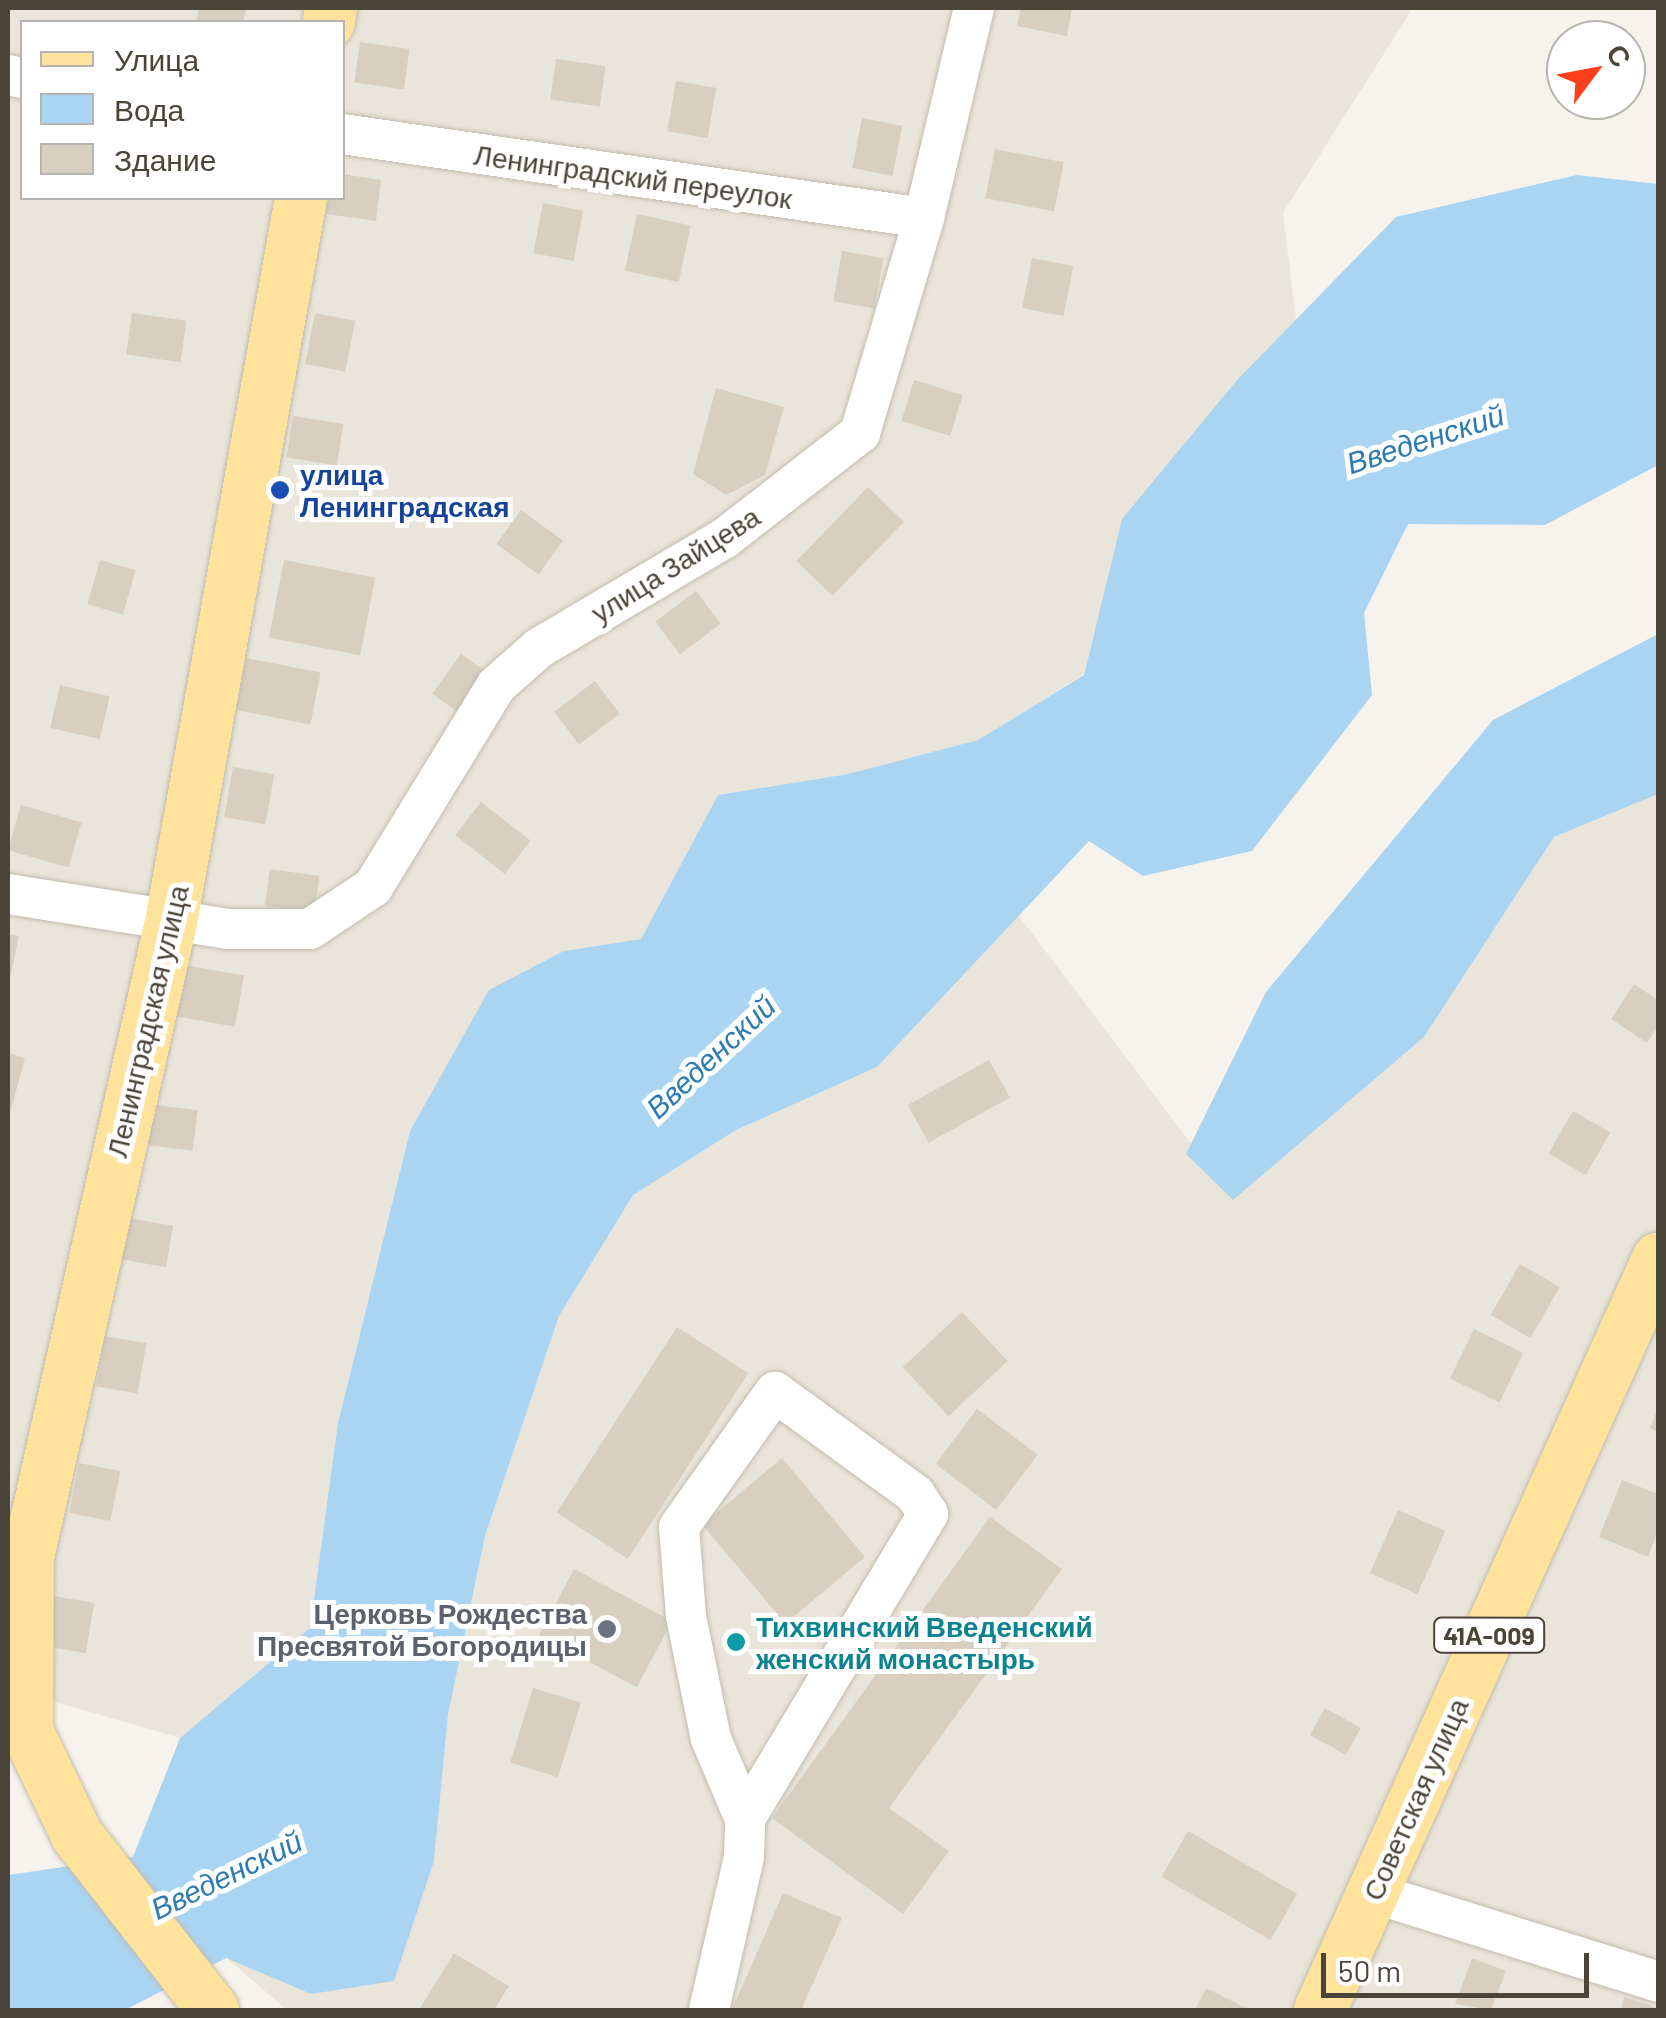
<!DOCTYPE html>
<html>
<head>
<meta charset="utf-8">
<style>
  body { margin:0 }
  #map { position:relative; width:1666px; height:2018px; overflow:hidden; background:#f6f3ec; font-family:Barlow,sans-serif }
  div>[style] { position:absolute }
  .residential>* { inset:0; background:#eae5da }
  .water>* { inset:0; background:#a9d4f2 }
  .building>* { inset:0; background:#d8cfc1; transform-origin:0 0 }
  .roads { filter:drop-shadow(0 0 2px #c2bbae) drop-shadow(0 0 2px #c2bbae) }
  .minor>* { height:40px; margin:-20px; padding:0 20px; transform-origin:20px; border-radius:20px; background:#fff }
  .major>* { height:52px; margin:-26px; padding:0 26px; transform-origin:26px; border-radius:26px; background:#ffe39c }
  .dots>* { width:28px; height:28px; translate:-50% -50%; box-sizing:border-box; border:5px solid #fff; border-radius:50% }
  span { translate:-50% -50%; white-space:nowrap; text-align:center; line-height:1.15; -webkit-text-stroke:10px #fff; paint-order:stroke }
  .shield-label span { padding:2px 8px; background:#fff; border:2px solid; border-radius:8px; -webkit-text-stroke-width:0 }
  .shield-label { font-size:25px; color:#4b4439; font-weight:700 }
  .street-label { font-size:28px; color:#4b4439 }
  .transit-label { font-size:28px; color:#164399; font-weight:700 }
  .left { translate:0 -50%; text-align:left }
  .worship-label { font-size:28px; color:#5b616d; font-weight:700 }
  .right { translate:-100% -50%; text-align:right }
  .culture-label { font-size:28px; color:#0d838f; font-weight:700 }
  .water-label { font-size:30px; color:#2e7ab2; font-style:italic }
  .frame { position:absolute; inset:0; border:10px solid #4b4439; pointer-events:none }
  .legend { position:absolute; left:20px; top:20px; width:325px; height:180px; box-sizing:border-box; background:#fff; border:2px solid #b7b4b0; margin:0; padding:12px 18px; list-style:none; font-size:30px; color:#4b4439 }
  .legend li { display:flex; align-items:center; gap:20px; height:50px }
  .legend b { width:50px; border:2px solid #b7b4b0 }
  .north { position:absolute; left:1546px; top:20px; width:100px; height:100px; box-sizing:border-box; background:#fff; border:2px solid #b7b4b0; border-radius:50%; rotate:58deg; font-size:28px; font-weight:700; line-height:40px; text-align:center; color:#4b4439 }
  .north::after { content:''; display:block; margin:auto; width:35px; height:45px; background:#fc3f1d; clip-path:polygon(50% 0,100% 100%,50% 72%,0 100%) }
  .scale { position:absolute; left:1321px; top:1953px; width:268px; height:45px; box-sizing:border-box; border:5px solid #4b4439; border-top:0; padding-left:12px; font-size:30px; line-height:35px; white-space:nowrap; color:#4b4439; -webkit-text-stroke:8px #fff; paint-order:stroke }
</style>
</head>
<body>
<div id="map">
  <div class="residential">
    <div style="clip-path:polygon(evenodd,8px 8px,1413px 8px,1283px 213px,1296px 319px,1122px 519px,1084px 674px,978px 740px,848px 774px,718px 795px,641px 939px,564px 951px,410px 1131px,338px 1423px,310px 1628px,180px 1738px,8px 1688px,8px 8px,22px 22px,342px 22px,342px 198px,22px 198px,22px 22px)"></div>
    <div style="clip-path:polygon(1658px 794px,1658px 2010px,287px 2010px,227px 1958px,311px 1994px,434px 1861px,448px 1715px,485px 1536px,559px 1316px,633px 1194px,736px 1130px,877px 1067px,1019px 916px,1233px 1199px,1424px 1037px,1554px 837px)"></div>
  </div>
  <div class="water">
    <div style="clip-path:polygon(1577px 175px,1658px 184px,1658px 465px,1545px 525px,1408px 524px,1364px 613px,1372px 695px,1252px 851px,1143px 876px,1089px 841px,877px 1067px,736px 1130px,633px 1195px,559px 1316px,485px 1536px,448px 1715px,434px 1861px,394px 1981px,311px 1994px,226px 1958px,125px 2010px,8px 2010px,8px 1875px,133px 1857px,180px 1738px,310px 1628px,338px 1423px,410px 1131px,489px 990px,564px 951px,641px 939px,718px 795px,848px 774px,978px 740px,1084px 675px,1122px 519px,1238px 379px,1396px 217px)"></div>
    <div style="clip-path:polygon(1658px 634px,1658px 794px,1554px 837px,1424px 1037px,1233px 1200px,1186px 1154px,1266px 992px,1493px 720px)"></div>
  </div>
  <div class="building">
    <div style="clip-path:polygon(199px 8px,241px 8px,246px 9px,243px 22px,196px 22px)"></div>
    <div style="clip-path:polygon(1021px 8px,1072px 8px,1067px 36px,1017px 26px)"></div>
    <div style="left:360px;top:42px;width:50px;height:41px;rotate:8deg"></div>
    <div style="left:556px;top:59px;width:50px;height:41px;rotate:8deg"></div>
    <div style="left:676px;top:81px;width:41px;height:51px;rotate:10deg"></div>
    <div style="left:862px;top:118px;width:41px;height:51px;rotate:11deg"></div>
    <div style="left:995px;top:149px;width:70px;height:50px;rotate:11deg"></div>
    <div style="clip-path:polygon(342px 174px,381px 180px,376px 221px,326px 214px,328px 198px,342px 198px)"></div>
    <div style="left:543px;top:203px;width:41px;height:51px;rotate:11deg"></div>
    <div style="left:637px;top:214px;width:55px;height:58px;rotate:12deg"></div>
    <div style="left:842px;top:251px;width:42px;height:51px;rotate:10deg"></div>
    <div style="left:1032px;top:258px;width:42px;height:51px;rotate:11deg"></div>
    <div style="left:132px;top:313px;width:55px;height:42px;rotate:8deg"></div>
    <div style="left:315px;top:313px;width:41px;height:52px;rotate:11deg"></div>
    <div style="left:914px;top:380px;width:51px;height:43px;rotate:17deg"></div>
    <div style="clip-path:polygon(716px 388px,784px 407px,765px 475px,726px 495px,693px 474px)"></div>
    <div style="left:293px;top:416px;width:51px;height:42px;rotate:9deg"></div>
    <div style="left:868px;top:487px;width:50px;height:103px;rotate:44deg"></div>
    <div style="left:521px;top:510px;width:52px;height:42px;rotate:36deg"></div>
    <div style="left:100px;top:560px;width:37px;height:46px;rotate:16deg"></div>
    <div style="left:284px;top:560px;width:93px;height:79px;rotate:11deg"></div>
    <div style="left:696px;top:591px;width:41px;height:51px;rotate:53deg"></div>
    <div style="left:461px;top:654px;width:32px;height:49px;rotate:36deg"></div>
    <div style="left:246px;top:658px;width:76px;height:53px;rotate:11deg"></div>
    <div style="left:595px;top:681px;width:41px;height:51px;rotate:53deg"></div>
    <div style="left:60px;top:685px;width:51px;height:44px;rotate:13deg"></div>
    <div style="left:233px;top:767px;width:42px;height:51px;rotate:10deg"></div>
    <div style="left:481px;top:802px;width:63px;height:42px;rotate:38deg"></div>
    <div style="left:21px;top:805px;width:63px;height:47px;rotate:16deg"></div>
    <div style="left:270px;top:869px;width:50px;height:37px;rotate:8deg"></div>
    <div style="clip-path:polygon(8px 934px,19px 936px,9px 983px,8px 983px)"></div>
    <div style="left:179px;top:964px;width:66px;height:52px;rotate:10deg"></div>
    <div style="clip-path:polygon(1634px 984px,1658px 1000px,1658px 1026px,1647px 1043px,1611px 1019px)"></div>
    <div style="clip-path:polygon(8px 1053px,25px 1058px,9px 1117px,8px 1117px)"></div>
    <div style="left:989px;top:1060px;width:43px;height:93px;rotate:61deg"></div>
    <div style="left:148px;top:1104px;width:50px;height:41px;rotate:7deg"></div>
    <div style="left:1573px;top:1111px;width:43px;height:49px;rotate:30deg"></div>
    <div style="left:123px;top:1217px;width:51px;height:42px;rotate:10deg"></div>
    <div style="left:1520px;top:1264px;width:46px;height:59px;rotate:30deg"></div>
    <div style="left:962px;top:1312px;width:67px;height:81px;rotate:47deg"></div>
    <div style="left:677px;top:1327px;width:85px;height:221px;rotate:33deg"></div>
    <div style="left:1474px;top:1329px;width:55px;height:55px;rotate:26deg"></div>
    <div style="left:105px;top:1336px;width:42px;height:51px;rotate:10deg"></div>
    <div style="clip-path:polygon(1658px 1408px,1658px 1432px,1650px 1428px)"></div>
    <div style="left:977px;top:1409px;width:76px;height:69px;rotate:37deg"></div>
    <div style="left:782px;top:1458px;width:129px;height:104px;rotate:50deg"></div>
    <div style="left:79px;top:1463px;width:42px;height:51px;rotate:11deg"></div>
    <div style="clip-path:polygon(1622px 1480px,1658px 1494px,1658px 1530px,1648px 1557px,1599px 1537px)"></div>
    <div style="left:1398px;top:1510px;width:52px;height:69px;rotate:24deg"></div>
    <div style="clip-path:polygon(990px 1517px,1062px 1569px,889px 1808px,949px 1851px,903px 1914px,772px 1818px)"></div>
    <div style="left:574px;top:1569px;width:111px;height:75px;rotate:28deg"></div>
    <div style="left:54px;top:1596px;width:41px;height:51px;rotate:10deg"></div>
    <div style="left:533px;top:1688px;width:50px;height:78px;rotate:17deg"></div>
    <div style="left:1325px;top:1708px;width:41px;height:31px;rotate:29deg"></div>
    <div style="left:1188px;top:1831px;width:126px;height:53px;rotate:30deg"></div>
    <div style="clip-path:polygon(783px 1893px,842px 1918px,801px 2010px,732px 2010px)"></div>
    <div style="clip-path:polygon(454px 1953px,509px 1986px,494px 2010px,419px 2010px)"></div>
    <div style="clip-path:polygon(1472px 1958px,1506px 1971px,1491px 2010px,1455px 2004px)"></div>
    <div style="clip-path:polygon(1206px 1988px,1246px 2008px,1244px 2010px,1195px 2010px)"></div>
    <div style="clip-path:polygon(1624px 1997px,1658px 2008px,1658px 2010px,1621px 2010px)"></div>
  </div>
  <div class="roads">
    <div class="minor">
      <div style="left:8px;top:75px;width:14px;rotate:12deg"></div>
      <div style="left:342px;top:134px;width:588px;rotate:8.21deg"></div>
      <div style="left:8px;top:894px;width:223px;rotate:9deg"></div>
      <div style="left:228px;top:929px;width:82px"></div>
      <div style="left:310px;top:929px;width:76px;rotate:-33.7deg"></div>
      <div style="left:373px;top:887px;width:236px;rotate:-58.5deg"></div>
      <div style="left:496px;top:686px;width:57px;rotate:-41.5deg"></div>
      <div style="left:539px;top:648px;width:216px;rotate:-30.6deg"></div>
      <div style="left:725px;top:538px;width:171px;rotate:-37.9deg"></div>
      <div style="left:860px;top:433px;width:224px;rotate:-73.4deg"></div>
      <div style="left:924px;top:218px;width:216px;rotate:-76.6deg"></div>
      <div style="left:1373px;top:1893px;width:299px;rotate:17.3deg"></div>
      <div style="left:709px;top:2010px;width:157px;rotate:-77.1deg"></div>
      <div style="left:744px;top:1857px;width:38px;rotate:-88deg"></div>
      <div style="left:745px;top:1819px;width:87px;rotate:-113deg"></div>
      <div style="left:711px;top:1739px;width:126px;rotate:-101.5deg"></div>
      <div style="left:686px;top:1616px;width:89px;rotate:-94.5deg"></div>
      <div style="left:679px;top:1527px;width:166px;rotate:-54.6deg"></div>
      <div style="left:775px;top:1392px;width:173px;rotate:36.1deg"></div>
      <div style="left:915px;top:1494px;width:24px;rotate:57deg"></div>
      <div style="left:928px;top:1514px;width:356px;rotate:121deg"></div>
    </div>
    <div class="major">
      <div style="left:329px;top:22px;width:14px;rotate:-82deg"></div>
      <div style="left:213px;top:2010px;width:222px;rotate:-127.9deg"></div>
      <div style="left:77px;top:1835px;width:115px;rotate:-115.7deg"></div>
      <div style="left:27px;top:1731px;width:174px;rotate:-89.7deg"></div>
      <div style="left:28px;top:1557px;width:651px;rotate:-77.31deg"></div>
      <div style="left:171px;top:922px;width:736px;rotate:-79.82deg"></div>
      <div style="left:1320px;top:2010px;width:824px;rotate:-65.77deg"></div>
    </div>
  </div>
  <div class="dots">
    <div style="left:280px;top:490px;background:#1a4fb4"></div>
    <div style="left:607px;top:1629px;background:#6b7280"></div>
    <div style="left:736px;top:1642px;background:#0f9aa8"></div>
  </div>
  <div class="shield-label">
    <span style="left:1489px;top:1635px">41А-009</span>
  </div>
  <div class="street-label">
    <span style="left:633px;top:176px;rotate:8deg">Ленинградский переулок</span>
    <span style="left:675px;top:564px;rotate:-32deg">улица Зайцева</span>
    <span style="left:147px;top:1021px;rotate:-77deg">Ленинградская улица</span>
    <span style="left:1415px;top:1799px;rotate:-66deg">Советская улица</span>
  </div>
  <div class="transit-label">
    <span class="left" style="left:300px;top:490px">улица<br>Ленинградская</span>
  </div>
  <div class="worship-label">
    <span class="right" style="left:587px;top:1629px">Церковь Рождества<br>Пресвятой Богородицы</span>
  </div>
  <div class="culture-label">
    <span class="left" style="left:756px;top:1642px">Тихвинский Введенский<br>женский монастырь</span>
  </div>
  <div class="water-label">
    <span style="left:1425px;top:438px;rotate:-18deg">Введенский</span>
    <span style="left:710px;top:1056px;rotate:-43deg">Введенский</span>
    <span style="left:226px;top:1874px;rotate:-26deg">Введенский</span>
  </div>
  <div class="frame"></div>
  <ul class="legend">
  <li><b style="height:12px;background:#ffe39c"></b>Улица</li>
  <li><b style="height:28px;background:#a9d4f2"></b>Вода</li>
  <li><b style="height:28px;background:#d8cfc1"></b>Здание</li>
  </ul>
  <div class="north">С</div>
  <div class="scale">50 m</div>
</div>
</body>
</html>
